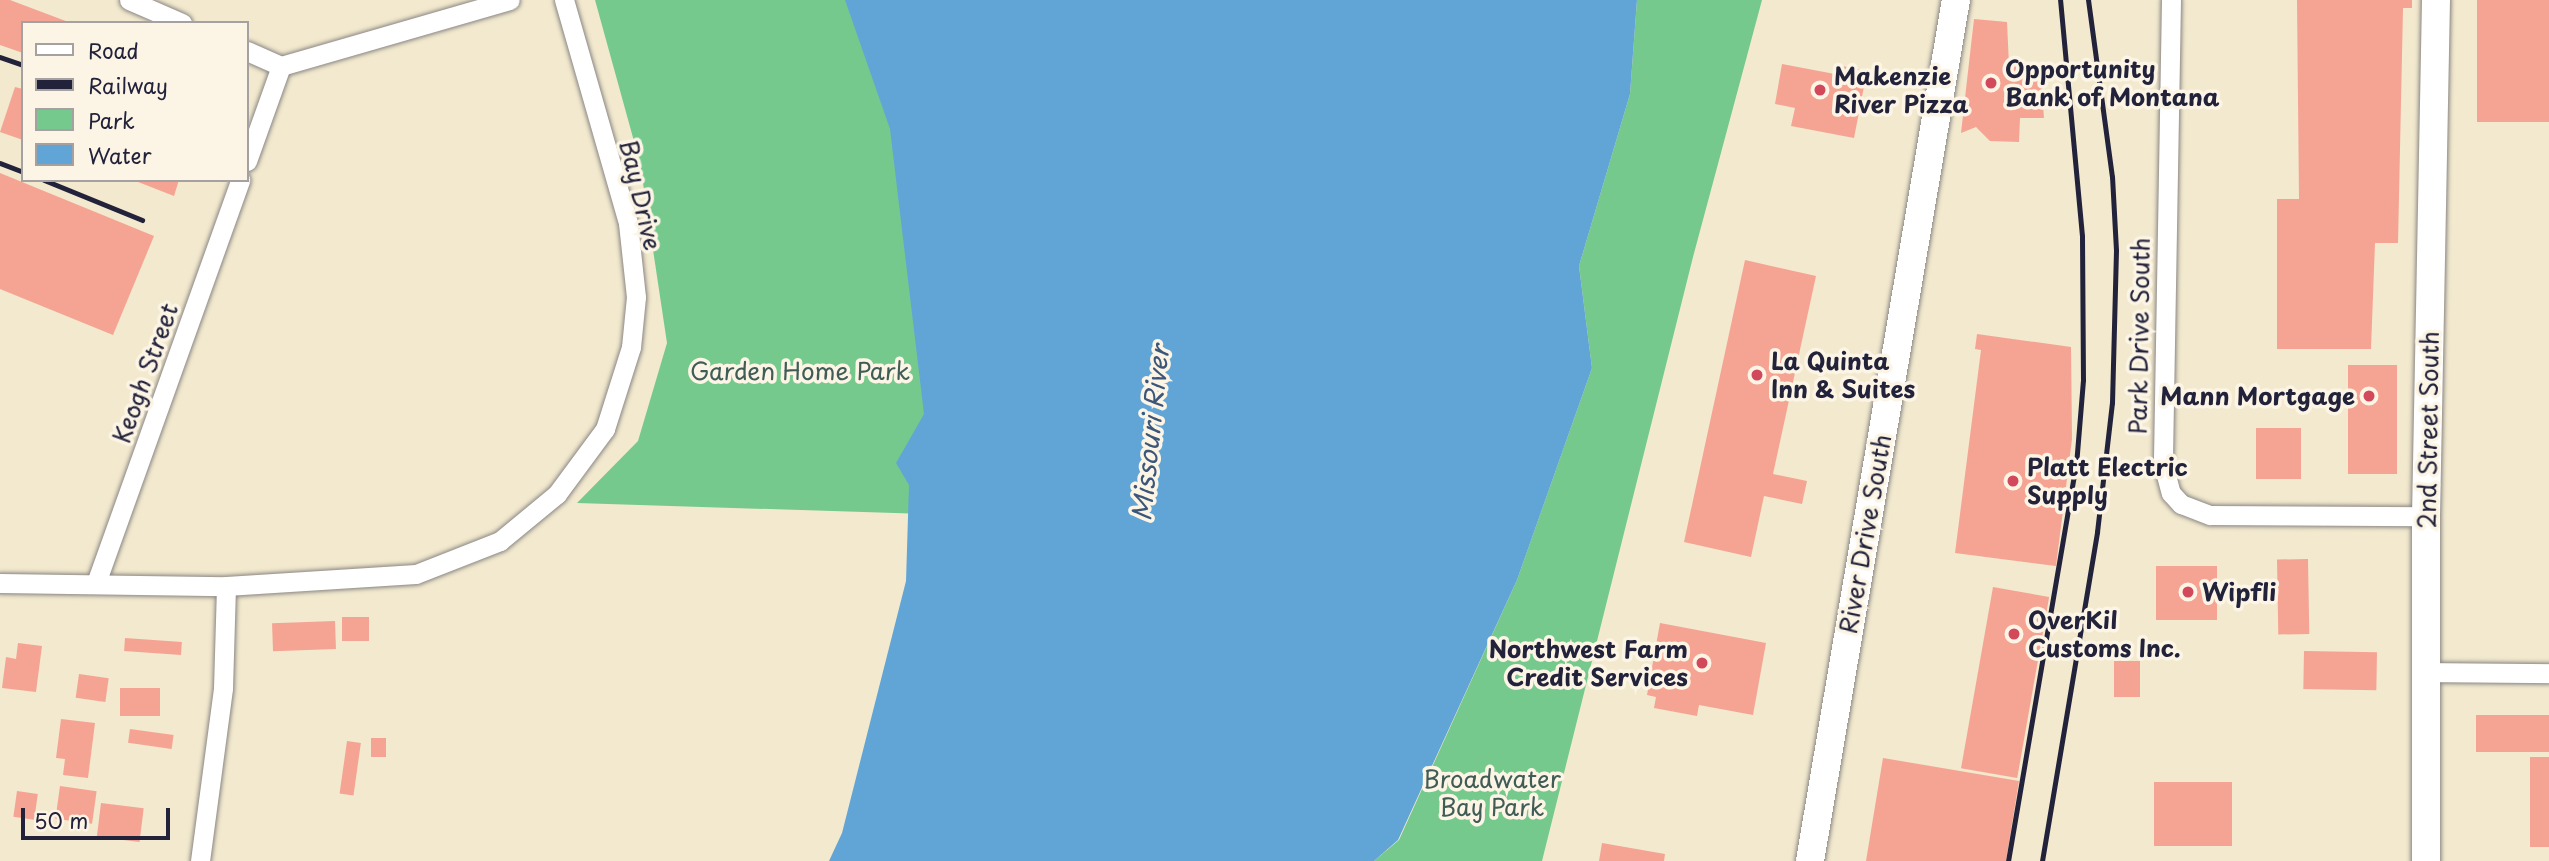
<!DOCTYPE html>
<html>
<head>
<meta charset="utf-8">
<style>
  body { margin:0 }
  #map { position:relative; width:2549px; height:861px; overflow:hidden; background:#f2e9ce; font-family:"Playpen Sans",sans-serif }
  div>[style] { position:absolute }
  .green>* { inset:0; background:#75c98c }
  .water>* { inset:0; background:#61a5d6 }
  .building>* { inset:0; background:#f5a493; transform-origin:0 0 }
  .roads { filter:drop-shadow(0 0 2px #8a8684) drop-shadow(0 0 2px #8a8684) }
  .street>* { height:19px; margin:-9.5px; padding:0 9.5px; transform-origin:9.5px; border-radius:9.5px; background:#fff }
  .secondary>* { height:28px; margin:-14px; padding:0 14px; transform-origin:14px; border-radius:14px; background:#fff }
  .rail>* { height:5px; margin:-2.5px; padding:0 2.5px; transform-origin:2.5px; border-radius:2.5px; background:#22223b }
  .dots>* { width:19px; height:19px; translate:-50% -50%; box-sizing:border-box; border:4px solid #fcf5e5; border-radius:50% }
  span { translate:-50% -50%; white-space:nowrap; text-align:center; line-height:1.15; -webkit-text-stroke:7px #fcf5e5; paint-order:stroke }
  .poi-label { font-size:24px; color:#22223b; font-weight:700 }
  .left { translate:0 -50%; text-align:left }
  .right { translate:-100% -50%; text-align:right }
  .street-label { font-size:24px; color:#22223b }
  .park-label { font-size:24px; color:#3f5c57 }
  .water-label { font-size:26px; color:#3b5679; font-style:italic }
  .legend { position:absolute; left:21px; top:21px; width:228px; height:161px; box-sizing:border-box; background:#fcf5e5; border:2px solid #a5a1a1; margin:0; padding:9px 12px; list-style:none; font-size:21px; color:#22223b }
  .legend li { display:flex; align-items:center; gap:14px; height:35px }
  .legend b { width:35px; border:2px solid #a5a1a1 }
  .scale { position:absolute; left:21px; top:808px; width:149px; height:32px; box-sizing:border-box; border:4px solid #22223b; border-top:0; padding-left:9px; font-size:21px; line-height:24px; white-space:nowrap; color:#22223b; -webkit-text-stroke:5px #fcf5e5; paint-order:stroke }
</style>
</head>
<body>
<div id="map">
  <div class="green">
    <div style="clip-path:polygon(595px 0,868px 0,940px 328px,926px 514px,577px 503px,638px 441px,667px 343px,640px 163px)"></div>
    <div style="clip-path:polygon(1637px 0,1762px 0,1693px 257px,1542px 861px,1374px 861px,1399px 840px,1517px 580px,1592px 368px,1579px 266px,1630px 94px)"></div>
  </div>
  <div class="water">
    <div style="clip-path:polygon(845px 0,1637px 0,1630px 94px,1579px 266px,1592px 368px,1517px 580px,1398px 840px,1374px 861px,829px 861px,842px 833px,906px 581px,909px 485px,896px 463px,924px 414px,890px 129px)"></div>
  </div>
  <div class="building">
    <div style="clip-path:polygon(0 0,10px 0,71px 23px,23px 23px,23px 53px,0 45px)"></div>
    <div style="clip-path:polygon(2297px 0,2412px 0,2412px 8px,2403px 8px,2398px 243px,2375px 243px,2371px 349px,2277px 349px,2277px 199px,2299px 199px)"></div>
    <div style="left:2477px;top:0;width:72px;height:122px"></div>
    <div style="clip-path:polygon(1974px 19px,2007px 22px,2009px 65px,2040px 66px,2044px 118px,2020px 118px,2019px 142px,1990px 141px,1976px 127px,1961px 133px)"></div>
    <div style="clip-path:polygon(1782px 64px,1840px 75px,1842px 66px,1867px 71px,1854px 138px,1791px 126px,1795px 108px,1775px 104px)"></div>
    <div style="clip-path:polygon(15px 87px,23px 89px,23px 140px,0 132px)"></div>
    <div style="clip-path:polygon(0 173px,154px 236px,113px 335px,0 289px)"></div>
    <div style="clip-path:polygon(133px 180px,179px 180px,174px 196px)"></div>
    <div style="clip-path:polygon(1745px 260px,1816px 276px,1773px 474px,1807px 481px,1802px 504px,1764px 496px,1751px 557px,1684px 542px)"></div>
    <div style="clip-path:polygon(1977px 334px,2071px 347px,2072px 439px,2056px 566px,1955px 553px,1981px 350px,1975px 349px)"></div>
    <div style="left:2348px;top:365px;width:49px;height:109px"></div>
    <div style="left:2256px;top:428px;width:45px;height:51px"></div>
    <div style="left:2308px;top:559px;width:75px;height:31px;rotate:89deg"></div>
    <div style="left:2156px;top:566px;width:61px;height:54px"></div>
    <div style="left:1993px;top:587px;width:57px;height:184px;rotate:10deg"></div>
    <div style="left:342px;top:617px;width:27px;height:24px"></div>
    <div style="left:335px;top:621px;width:28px;height:63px;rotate:88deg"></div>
    <div style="clip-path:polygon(1660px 623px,1766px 643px,1753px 715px,1699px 705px,1697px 716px,1654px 708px,1656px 697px,1647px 695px)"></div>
    <div style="left:125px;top:638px;width:57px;height:13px;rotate:4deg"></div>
    <div style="clip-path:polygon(18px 643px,42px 646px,36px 692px,2px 688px,6px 657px,16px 659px)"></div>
    <div style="left:2304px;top:651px;width:73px;height:38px;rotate:1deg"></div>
    <div style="left:2114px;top:661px;width:26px;height:36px"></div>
    <div style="left:79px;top:674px;width:30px;height:24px;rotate:8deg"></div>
    <div style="left:120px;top:688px;width:40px;height:28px"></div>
    <div style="left:2476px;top:715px;width:73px;height:37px"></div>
    <div style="clip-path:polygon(61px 719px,95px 723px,88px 778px,63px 775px,65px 759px,56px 758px)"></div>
    <div style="left:130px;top:729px;width:44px;height:14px;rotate:8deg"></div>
    <div style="left:371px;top:738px;width:15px;height:19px"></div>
    <div style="left:347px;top:741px;width:14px;height:53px;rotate:8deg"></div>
    <div style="left:2530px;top:757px;width:19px;height:90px"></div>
    <div style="clip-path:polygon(1883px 758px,2019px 781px,2006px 861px,1866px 861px)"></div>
    <div style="left:2154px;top:782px;width:78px;height:64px"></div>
    <div style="left:60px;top:786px;width:37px;height:33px;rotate:8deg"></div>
    <div style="left:17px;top:791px;width:21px;height:26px;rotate:8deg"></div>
    <div style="left:101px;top:803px;width:43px;height:34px;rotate:7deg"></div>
    <div style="clip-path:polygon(1602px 843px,1665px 854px,1664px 861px,1599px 861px)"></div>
  </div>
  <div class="roads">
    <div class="street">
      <div style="left:129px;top:0;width:58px;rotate:23.5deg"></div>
      <div style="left:2171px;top:0;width:464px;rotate:91deg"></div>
      <div style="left:2163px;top:464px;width:30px;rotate:75deg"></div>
      <div style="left:2171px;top:493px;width:15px;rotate:48deg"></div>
      <div style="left:2181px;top:504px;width:31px;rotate:21deg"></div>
      <div style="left:2210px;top:515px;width:216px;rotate:0.3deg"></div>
      <div style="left:247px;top:51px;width:37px;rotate:24deg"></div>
      <div style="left:247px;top:161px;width:101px;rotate:-70.3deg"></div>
      <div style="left:281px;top:66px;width:238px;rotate:-16.1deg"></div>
      <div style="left:0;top:583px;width:226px;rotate:0.8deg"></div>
      <div style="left:226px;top:586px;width:190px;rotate:-3.6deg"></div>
      <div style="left:416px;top:574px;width:90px;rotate:-21.4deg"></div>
      <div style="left:500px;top:541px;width:74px;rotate:-39.5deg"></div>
      <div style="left:557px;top:494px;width:81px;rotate:-53.6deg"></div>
      <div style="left:605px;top:429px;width:86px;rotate:-72.4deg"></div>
      <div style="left:631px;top:347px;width:50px;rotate:-84.3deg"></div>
      <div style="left:636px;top:297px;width:74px;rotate:-96.2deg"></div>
      <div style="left:628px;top:223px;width:232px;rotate:-106deg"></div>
      <div style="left:96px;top:583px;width:428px;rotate:-70.3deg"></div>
      <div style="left:2427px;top:672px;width:122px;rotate:0.5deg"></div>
      <div style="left:200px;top:861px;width:175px;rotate:-82.4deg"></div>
      <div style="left:223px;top:688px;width:102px;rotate:-88.3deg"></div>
    </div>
    <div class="secondary">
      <div style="left:1810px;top:861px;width:873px;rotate:-80.38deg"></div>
      <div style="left:2426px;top:861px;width:345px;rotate:-90deg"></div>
      <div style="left:2426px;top:516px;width:516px;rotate:-88.89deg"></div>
    </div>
  </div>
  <div class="rail">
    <div style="left:0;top:57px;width:24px;rotate:19deg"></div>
    <div style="left:0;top:163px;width:25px;rotate:21deg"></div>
    <div style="left:44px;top:180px;width:106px;rotate:22.2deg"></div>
    <div style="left:2008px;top:861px;width:402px;rotate:-80.3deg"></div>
    <div style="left:2076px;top:465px;width:85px;rotate:-85.3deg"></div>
    <div style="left:2083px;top:380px;width:144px;rotate:-90.4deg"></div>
    <div style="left:2082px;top:236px;width:237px;rotate:-95.3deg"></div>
    <div style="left:2042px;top:861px;width:334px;rotate:-80.5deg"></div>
    <div style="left:2097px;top:532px;width:130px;rotate:-83.4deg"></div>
    <div style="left:2112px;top:403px;width:153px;rotate:-88.5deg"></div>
    <div style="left:2116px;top:250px;width:73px;rotate:-93.1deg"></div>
    <div style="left:2112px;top:177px;width:179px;rotate:-97.7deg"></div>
  </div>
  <div class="dots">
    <div style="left:1991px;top:83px;background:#d1495b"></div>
    <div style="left:1820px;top:90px;background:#d1495b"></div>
    <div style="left:1757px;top:375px;background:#d1495b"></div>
    <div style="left:2369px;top:396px;background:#d1495b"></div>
    <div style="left:2013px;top:481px;background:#d1495b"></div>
    <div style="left:2188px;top:592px;background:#d1495b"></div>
    <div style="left:2014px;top:634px;background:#d1495b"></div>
    <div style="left:1702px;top:663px;background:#d1495b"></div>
  </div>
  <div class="poi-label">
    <span class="left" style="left:2005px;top:83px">Opportunity<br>Bank of Montana</span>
    <span class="left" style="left:1834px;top:90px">Makenzie<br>River Pizza</span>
    <span class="left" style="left:1771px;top:375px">La Quinta<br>Inn &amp; Suites</span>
    <span class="right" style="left:2355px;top:396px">Mann Mortgage</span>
    <span class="left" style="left:2027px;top:481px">Platt Electric<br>Supply</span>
    <span class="left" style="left:2202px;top:592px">Wipfli</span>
    <span class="left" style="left:2028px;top:634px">OverKil<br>Customs Inc.</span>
    <span class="right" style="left:1688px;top:663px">Northwest Farm<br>Credit Services</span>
  </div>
  <div class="street-label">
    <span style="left:641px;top:195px;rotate:77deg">Bay Drive</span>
    <span style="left:2139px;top:336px;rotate:-89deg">Park Drive South</span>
    <span style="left:145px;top:373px;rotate:-70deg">Keogh Street</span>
    <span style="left:2428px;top:430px;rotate:-89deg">2nd Street South</span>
    <span style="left:1865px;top:534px;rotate:-80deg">River Drive South</span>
  </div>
  <div class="park-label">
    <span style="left:800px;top:371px">Garden Home Park</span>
    <span style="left:1492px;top:793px">Broadwater<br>Bay Park</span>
  </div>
  <div class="water-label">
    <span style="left:1150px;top:433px;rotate:-84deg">Missouri River</span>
  </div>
  <ul class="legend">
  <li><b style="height:9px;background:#fff"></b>Road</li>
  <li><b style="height:9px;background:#22223b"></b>Railway</li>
  <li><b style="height:19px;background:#75c98c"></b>Park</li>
  <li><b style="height:19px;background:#61a5d6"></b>Water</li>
  </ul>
  <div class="scale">50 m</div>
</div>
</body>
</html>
